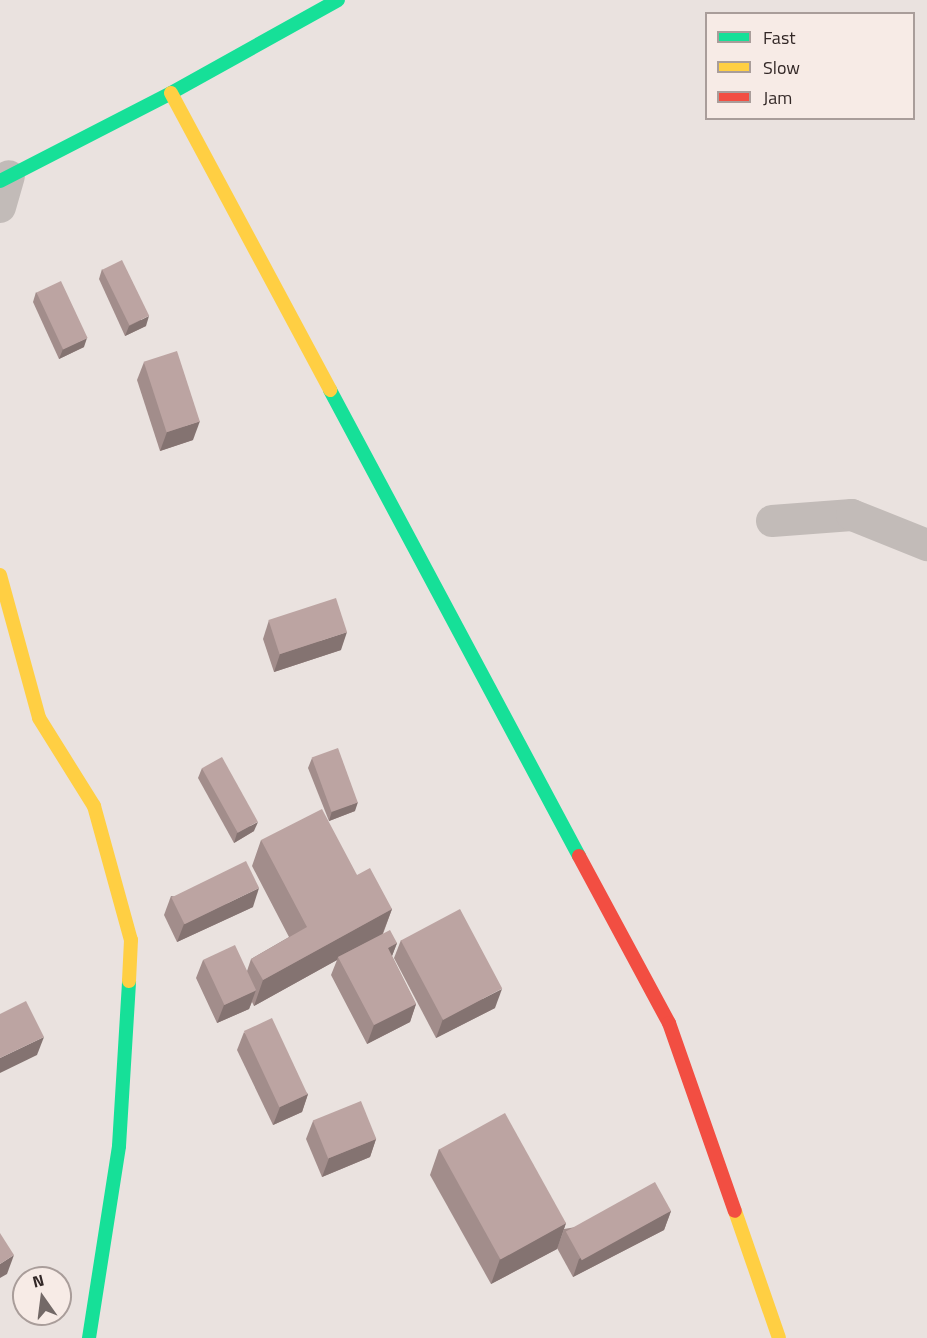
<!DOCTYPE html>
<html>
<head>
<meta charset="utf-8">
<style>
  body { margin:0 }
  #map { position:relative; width:927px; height:1338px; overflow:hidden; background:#eae2df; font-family:"Titillium Web",sans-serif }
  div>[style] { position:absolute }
  .street>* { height:32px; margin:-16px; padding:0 16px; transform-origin:16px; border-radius:16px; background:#c2bbb8 }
  .fast>* { height:14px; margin:-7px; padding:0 7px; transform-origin:7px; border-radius:7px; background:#16e098 }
  .slow>* { height:14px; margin:-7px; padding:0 7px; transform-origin:7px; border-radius:7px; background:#ffcf43 }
  .jam>* { height:14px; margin:-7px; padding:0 7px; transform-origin:7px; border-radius:7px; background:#f24e42 }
  .wall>* { inset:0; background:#a28d8b }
  .shaded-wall>* { inset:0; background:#847371 }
  .building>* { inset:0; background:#bca4a2; transform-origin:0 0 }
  span { translate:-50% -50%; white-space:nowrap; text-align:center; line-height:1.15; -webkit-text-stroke:6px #f7ebe6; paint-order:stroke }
  .legend { position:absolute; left:705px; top:12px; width:210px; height:108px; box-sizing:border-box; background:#f7ebe6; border:2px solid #a99d9a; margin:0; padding:8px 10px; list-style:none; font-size:18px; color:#332827 }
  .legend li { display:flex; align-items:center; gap:12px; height:30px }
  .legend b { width:30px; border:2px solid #a99d9a }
  .north { position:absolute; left:12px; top:1266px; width:60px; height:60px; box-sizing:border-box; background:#f7ebe6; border:2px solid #a99d9a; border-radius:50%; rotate:346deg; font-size:16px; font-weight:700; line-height:24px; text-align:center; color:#332827 }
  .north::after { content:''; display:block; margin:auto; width:21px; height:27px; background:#736967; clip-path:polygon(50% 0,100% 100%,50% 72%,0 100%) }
</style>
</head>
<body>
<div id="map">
  <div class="street">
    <div style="left:0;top:207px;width:32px;rotate:-74deg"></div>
    <div style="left:772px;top:521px;width:80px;rotate:-4.3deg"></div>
    <div style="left:852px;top:515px;width:81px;rotate:21.8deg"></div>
  </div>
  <div class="fast">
    <div style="left:0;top:181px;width:192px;rotate:-27.2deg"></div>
    <div style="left:171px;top:93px;width:191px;rotate:-29.1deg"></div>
    <div style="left:330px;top:390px;width:528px;rotate:61.88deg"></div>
    <div style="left:89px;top:1338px;width:194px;rotate:-81.1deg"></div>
    <div style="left:119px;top:1146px;width:165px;rotate:-86.5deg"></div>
  </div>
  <div class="slow">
    <div style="left:171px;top:93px;width:337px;rotate:61.8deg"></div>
    <div style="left:0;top:575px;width:148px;rotate:74.7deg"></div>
    <div style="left:39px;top:718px;width:104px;rotate:58deg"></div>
    <div style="left:94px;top:806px;width:139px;rotate:74.6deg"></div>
    <div style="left:131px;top:940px;width:41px;rotate:92.8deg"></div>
    <div style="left:735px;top:1211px;width:134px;rotate:70.9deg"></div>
  </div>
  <div class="jam">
    <div style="left:579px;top:856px;width:190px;rotate:61.7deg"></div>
    <div style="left:669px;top:1023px;width:199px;rotate:70.7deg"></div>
  </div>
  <div class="wall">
    <div style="clip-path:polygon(102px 269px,146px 326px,125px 336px,99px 279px)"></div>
    <div style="clip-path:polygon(36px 292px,84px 347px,59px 359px,33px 302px)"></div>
    <div style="clip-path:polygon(144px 362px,193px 440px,160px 451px,137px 380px)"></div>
    <div style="clip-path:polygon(269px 620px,341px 650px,274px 672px,263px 639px)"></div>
    <div style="clip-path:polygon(312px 758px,355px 811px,329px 821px,308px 768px)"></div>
    <div style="clip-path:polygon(202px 768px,254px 831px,234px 843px,198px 778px)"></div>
    <div style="clip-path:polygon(261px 840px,357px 875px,392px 909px,383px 934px,397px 943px,392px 956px,416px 1004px,410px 1022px,367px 1044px,331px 975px,337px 960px,254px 1006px,252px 1002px,249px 1009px,217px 1023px,196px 978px,203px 960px,247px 971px,251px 959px,289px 937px,252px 866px)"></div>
    <div style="clip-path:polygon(171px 896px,253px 907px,177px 942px,164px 915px)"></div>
    <div style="clip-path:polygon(401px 940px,495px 1008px,436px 1038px,394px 958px)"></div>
    <div style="clip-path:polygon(244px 1032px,308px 1094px,302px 1112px,273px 1125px,237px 1050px)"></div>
    <div style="clip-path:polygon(313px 1121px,376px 1139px,370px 1157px,322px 1177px,306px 1139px)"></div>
    <div style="clip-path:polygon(439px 1149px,566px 1223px,557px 1249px,491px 1284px,430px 1175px)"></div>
    <div style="clip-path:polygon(671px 1211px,664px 1230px,573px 1277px,557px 1248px,564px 1229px)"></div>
  </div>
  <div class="shaded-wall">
    <div style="clip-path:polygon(149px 316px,146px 326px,125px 336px,129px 326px)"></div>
    <div style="clip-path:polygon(87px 338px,84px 347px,59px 359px,63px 349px)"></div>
    <div style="clip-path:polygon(200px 421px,193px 440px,160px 451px,167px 432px)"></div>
    <div style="clip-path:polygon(347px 632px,341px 650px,274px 672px,280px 654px)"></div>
    <div style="clip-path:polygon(358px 802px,355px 811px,329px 821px,332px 811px)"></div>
    <div style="clip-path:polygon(258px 822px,254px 831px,234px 843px,237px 833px)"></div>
    <div style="clip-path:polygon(259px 888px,253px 907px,177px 942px,184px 924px)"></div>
    <div style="clip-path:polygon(392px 909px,382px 935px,338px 957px,337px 960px,254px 1006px,263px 980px)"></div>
    <div style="clip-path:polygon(397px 943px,390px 961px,388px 948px)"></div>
    <div style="clip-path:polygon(502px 989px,495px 1008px,436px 1038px,443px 1019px)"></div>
    <div style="clip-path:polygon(256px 990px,249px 1009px,217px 1023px,224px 1005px)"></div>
    <div style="clip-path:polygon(416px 1004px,410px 1022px,367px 1044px,374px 1025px)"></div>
    <div style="clip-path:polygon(44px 1037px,37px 1055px,0 1073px,0 1058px)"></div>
    <div style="clip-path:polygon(308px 1094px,302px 1112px,273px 1125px,280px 1107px)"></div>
    <div style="clip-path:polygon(376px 1139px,370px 1157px,322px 1177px,329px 1158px)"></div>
    <div style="clip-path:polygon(671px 1211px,664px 1230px,573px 1277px,579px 1259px)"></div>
    <div style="clip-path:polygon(566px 1223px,557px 1249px,491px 1284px,500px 1259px)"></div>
    <div style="clip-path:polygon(14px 1255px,7px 1274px,0 1278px,0 1264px)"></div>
  </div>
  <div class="building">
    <div style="left:122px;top:260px;width:62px;height:22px;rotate:64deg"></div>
    <div style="left:61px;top:281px;width:63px;height:27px;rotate:65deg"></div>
    <div style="left:177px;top:351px;width:74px;height:35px;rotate:72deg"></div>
    <div style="left:336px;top:598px;width:36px;height:71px;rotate:72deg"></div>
    <div style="left:338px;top:748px;width:58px;height:28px;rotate:70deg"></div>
    <div style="left:222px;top:757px;width:74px;height:23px;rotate:61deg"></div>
    <div style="clip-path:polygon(322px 809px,357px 875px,370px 868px,392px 909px,263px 980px,251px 959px,307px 927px,261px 840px)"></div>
    <div style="left:246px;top:861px;width:30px;height:83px;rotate:64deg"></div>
    <div style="left:460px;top:909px;width:90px;height:67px;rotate:62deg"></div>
    <div style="clip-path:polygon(390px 930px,397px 943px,388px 948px,416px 1004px,374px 1025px,338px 957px)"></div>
    <div style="left:235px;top:945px;width:50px;height:35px;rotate:65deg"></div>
    <div style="clip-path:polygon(26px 1001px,44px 1037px,0 1058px,0 1014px)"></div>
    <div style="left:272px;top:1018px;width:84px;height:31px;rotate:65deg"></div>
    <div style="left:361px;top:1101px;width:41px;height:52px;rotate:68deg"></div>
    <div style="left:505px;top:1113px;width:126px;height:75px;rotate:61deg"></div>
    <div style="left:655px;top:1182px;width:33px;height:102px;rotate:61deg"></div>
    <div style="clip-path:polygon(0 1233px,14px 1255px,0 1264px)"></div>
  </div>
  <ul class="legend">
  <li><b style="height:8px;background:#16e098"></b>Fast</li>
  <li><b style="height:8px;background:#ffcf43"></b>Slow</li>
  <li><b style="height:8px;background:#f24e42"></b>Jam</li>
  </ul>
  <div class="north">N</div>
</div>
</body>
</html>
